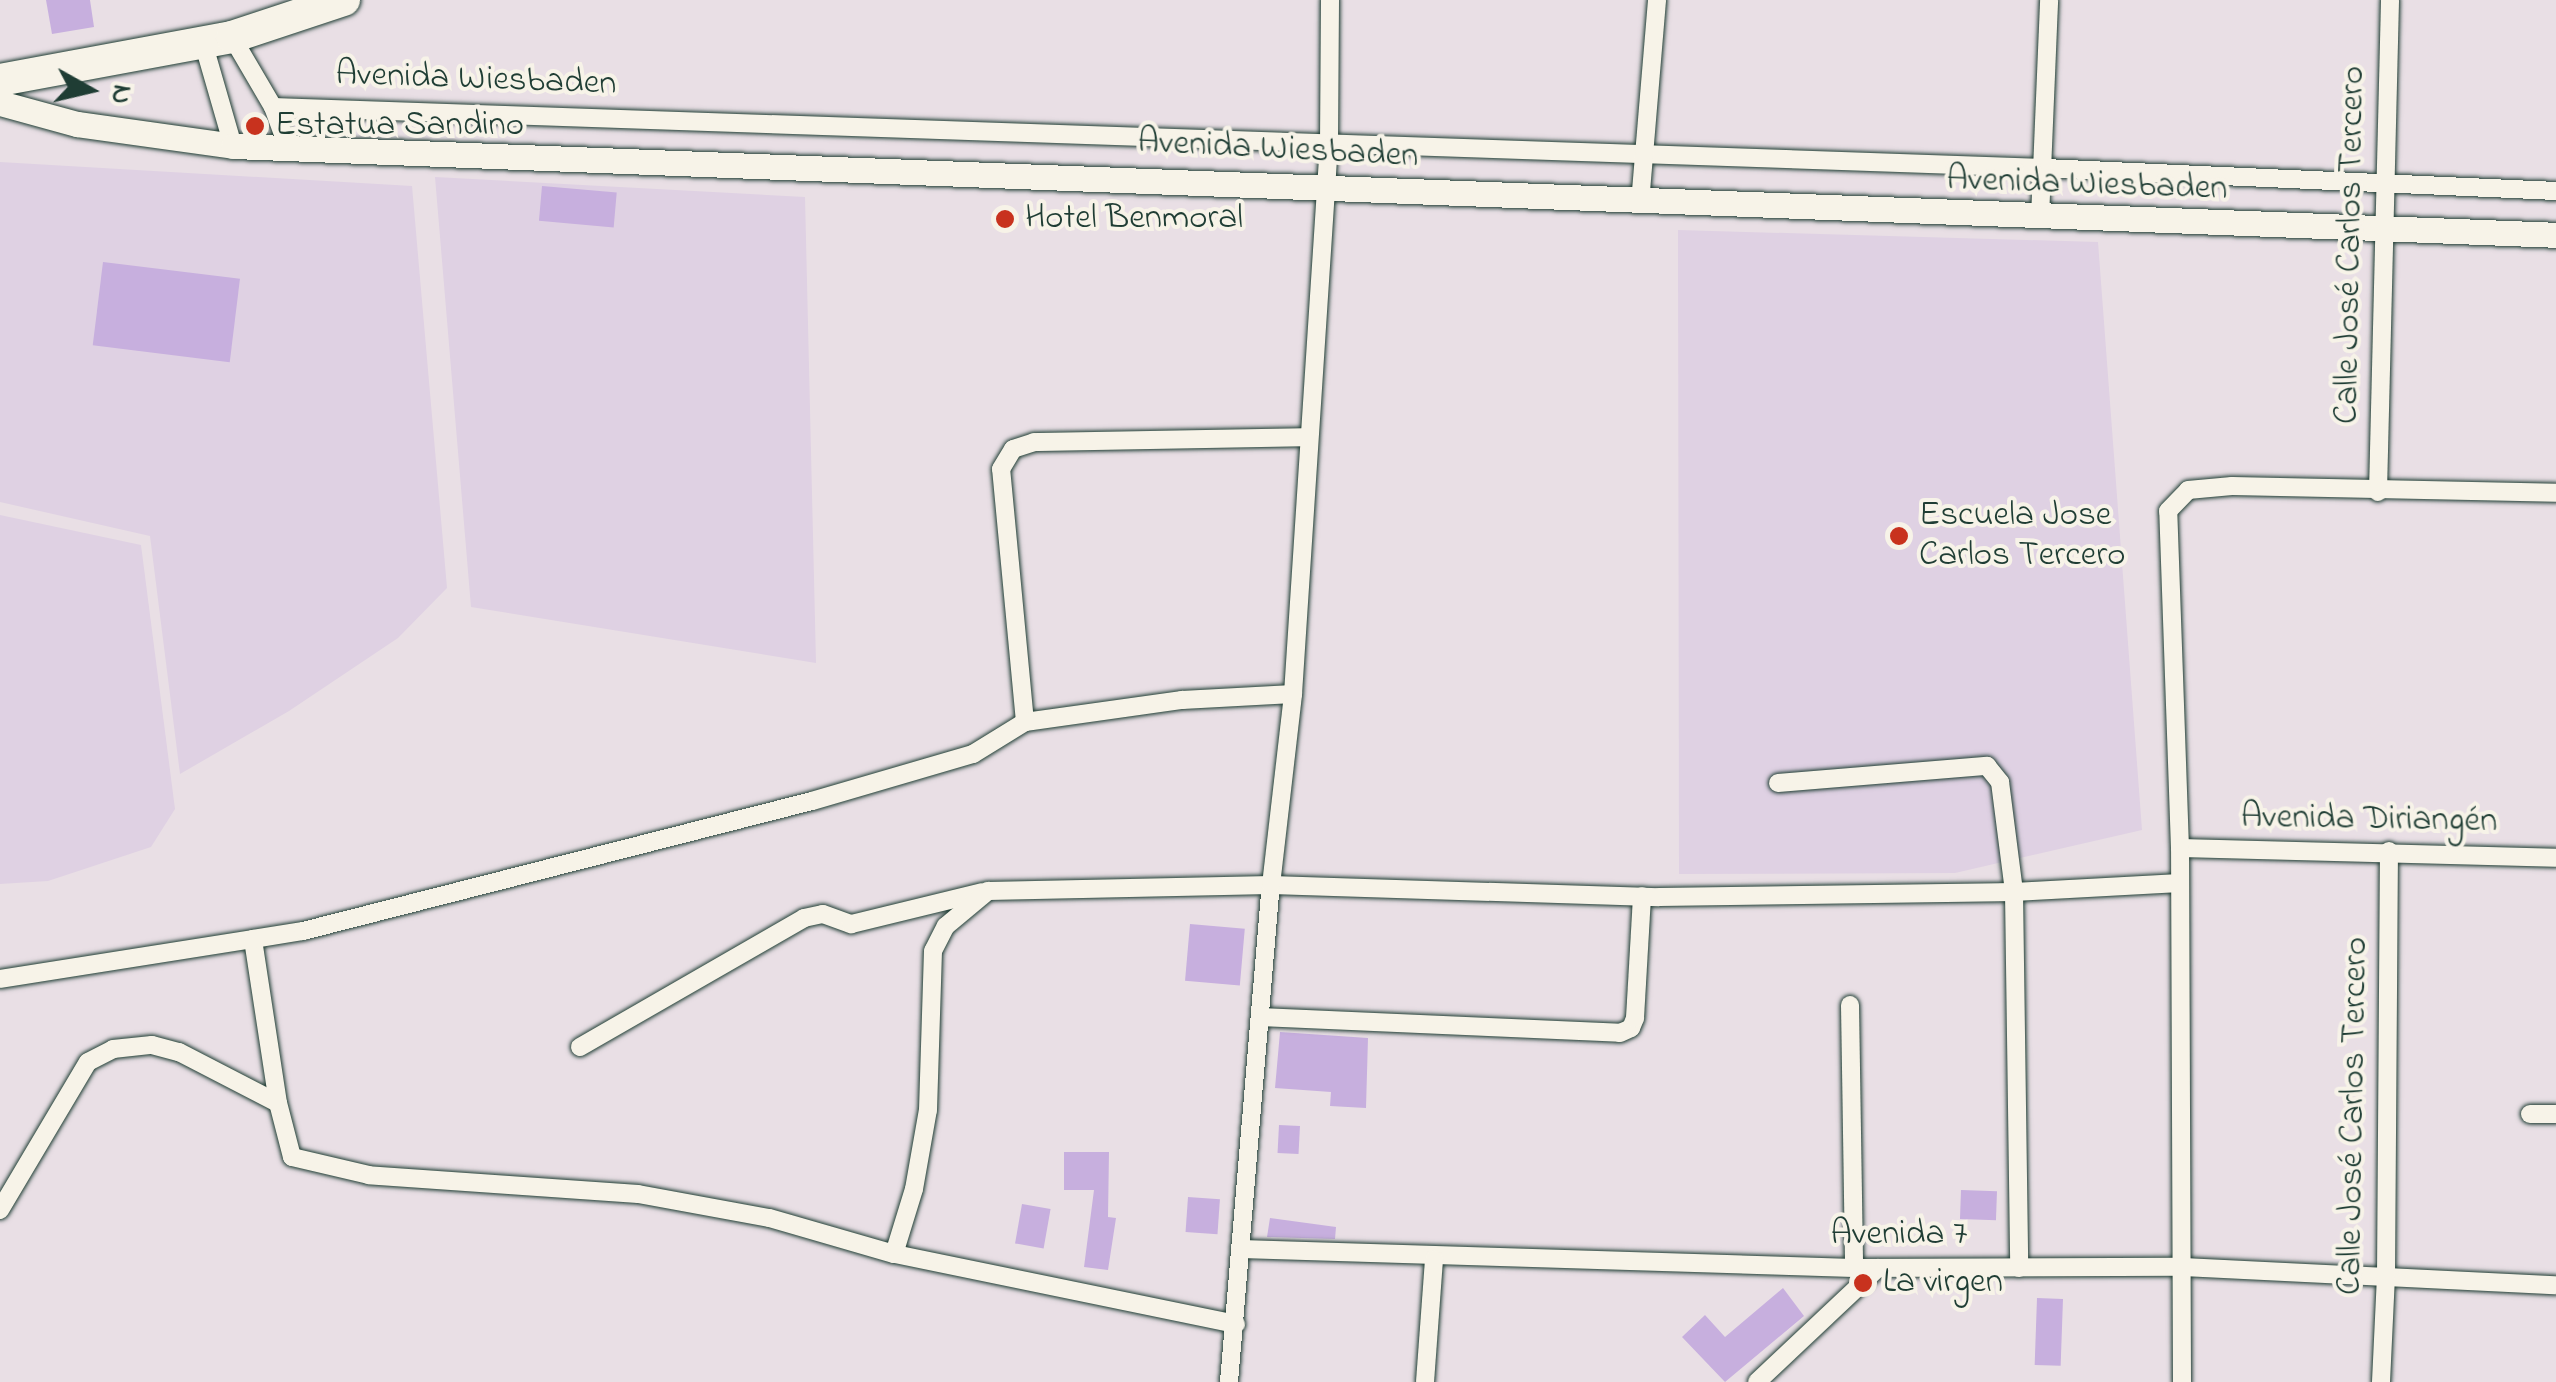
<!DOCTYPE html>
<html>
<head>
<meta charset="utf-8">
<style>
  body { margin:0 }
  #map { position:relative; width:2556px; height:1382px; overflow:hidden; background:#e9dfe5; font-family:"Indie Flower",sans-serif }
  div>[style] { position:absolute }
  .built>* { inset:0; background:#dfd1e3 }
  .building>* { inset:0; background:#c7afde; transform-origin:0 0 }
  .roads { filter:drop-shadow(0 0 2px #1f3d34) drop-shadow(0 0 2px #1f3d34) }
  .street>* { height:18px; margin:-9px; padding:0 9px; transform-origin:9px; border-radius:9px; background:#f7f3e8 }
  .secondary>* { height:25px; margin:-12.5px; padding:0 12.5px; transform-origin:12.5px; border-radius:12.5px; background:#f7f3e8 }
  .highway>* { height:32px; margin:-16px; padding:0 16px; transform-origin:16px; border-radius:16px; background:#f7f3e8 }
  .dots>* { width:28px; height:28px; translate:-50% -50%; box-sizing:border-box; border:5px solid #f7f3e8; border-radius:50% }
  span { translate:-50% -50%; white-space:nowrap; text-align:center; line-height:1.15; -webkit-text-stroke:8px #f7f3e8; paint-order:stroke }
  .street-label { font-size:35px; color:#1f3d34 }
  .poi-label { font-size:35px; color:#1f3d34 }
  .left { translate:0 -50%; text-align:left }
  .north { position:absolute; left:40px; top:40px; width:100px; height:100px; -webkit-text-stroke:8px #f7f3e8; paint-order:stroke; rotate:98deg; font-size:28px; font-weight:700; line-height:40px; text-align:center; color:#1f3d34 }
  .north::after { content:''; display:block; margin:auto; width:35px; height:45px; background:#1f3d34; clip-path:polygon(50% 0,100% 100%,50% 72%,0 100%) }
</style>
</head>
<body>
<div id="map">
  <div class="built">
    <div style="clip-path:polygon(0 162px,412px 186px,447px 588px,398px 638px,289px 711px,180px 774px,150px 536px,0 502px)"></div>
    <div style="clip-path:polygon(435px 177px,805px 197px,816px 663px,471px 607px)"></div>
    <div style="clip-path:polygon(1678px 230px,2098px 242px,2142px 830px,1955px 873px,1679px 874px)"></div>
    <div style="clip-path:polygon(0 515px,141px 545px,175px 809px,151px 847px,48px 881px,0 884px)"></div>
  </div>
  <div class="building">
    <div style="clip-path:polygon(46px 0,90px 0,94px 27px,52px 34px)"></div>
    <div style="left:542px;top:186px;width:75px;height:35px;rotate:5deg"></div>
    <div style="left:103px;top:262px;width:138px;height:84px;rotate:7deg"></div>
    <div style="left:1190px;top:924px;width:55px;height:57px;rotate:5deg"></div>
    <div style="clip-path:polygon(1280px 1032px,1368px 1038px,1366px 1108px,1330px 1106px,1331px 1092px,1275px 1088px)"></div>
    <div style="left:1279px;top:1125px;width:21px;height:28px;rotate:3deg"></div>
    <div style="clip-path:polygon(1064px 1152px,1109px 1152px,1108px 1217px,1116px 1218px,1108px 1270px,1084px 1267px,1094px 1190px,1064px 1190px)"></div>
    <div style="left:1961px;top:1190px;width:36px;height:29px;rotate:2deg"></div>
    <div style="left:1188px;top:1197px;width:32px;height:35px;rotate:4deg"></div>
    <div style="left:1022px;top:1204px;width:29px;height:40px;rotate:10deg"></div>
    <div style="clip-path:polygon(1270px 1218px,1336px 1227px,1335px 1239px,1267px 1237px)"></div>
    <div style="clip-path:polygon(1783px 1288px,1804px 1316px,1725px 1382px,1682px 1337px,1705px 1315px,1725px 1337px)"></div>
    <div style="left:2037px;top:1298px;width:26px;height:67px;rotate:2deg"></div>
  </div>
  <div class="roads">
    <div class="street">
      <div style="left:232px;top:37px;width:81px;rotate:59.6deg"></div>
      <div style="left:273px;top:107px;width:1772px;rotate:1.97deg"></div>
      <div style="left:2044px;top:168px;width:513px;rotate:2.57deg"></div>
      <div style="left:203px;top:42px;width:108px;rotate:73.9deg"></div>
      <div style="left:273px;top:107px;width:44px;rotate:69.9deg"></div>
      <div style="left:1640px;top:203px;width:204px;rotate:-85.2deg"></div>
      <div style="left:2040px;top:218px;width:218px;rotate:-87.6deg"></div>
      <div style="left:2378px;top:492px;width:492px;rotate:-88.6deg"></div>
      <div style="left:1025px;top:722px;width:254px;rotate:-95.4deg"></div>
      <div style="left:1001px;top:469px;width:23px;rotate:-59deg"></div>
      <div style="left:1013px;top:449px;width:22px;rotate:-18deg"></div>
      <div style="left:1034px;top:442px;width:274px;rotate:-1deg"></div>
      <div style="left:1778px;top:783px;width:210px;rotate:-4.7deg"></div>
      <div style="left:1987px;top:766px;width:21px;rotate:51deg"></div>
      <div style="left:2000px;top:782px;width:111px;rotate:82.7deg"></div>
      <div style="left:2014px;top:892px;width:376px;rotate:89.2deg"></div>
      <div style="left:2180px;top:848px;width:376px;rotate:1.5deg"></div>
      <div style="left:0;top:979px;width:256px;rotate:-9deg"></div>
      <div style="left:1850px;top:1005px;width:263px;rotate:89.1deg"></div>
      <div style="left:1260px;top:1017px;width:360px;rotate:2.5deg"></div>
      <div style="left:1620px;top:1033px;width:12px;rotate:-24deg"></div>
      <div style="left:1631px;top:1028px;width:11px;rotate:-68deg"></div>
      <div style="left:1635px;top:1018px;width:122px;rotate:-86.7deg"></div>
      <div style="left:580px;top:1047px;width:258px;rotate:-29.9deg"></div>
      <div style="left:804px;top:918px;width:19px;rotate:-12deg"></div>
      <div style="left:823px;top:914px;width:30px;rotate:20deg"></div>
      <div style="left:851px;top:924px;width:135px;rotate:-13.7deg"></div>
      <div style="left:2530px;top:1114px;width:26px"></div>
      <div style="left:0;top:1210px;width:172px;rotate:-59.3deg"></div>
      <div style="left:88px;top:1062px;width:28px;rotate:-27deg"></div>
      <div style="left:113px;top:1049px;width:39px;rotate:-6deg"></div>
      <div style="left:152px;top:1045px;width:28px;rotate:15deg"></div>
      <div style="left:179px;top:1052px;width:111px;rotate:27.3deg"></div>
      <div style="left:1241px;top:1249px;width:613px;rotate:1.78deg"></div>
      <div style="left:1854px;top:1268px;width:328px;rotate:-0.2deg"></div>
      <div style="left:2182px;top:1267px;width:374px;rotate:2.8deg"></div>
      <div style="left:894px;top:1254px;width:68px;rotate:-72.9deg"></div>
      <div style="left:914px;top:1189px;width:80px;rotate:-80deg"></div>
      <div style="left:928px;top:1110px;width:159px;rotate:-88.2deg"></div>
      <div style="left:933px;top:951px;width:28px;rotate:-63deg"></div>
      <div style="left:946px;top:926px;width:55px;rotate:-39.8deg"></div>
      <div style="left:988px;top:891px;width:283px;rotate:-1.2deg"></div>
      <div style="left:1271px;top:885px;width:388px;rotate:1.8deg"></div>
      <div style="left:1659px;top:897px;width:355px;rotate:-0.8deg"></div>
      <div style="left:2014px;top:892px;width:166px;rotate:-3.1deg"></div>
      <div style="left:1236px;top:1324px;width:349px;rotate:-168.4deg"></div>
      <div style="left:894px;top:1254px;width:130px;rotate:-163.9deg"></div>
      <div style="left:769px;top:1218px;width:133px;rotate:-169.6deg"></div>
      <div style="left:638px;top:1194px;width:270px;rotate:-176deg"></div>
      <div style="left:369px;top:1175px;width:79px;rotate:-166.8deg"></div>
      <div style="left:292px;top:1157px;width:56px;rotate:-104.5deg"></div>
      <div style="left:278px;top:1103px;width:166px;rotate:-98.7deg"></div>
      <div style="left:253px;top:939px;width:51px;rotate:-9.1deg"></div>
      <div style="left:303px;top:931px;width:525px;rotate:-14.33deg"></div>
      <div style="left:812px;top:801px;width:168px;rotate:-16.3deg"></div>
      <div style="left:973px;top:754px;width:61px;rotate:-31.6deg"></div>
      <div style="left:1025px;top:722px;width:159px;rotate:-8deg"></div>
      <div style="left:1182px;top:700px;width:111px;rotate:-3.1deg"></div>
      <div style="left:1229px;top:1382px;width:499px;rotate:-85.2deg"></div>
      <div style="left:1271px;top:885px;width:192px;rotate:-83.4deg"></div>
      <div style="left:1293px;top:694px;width:551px;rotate:-86.26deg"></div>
      <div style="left:1329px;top:144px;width:144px;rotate:-89.6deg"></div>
      <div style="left:1425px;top:1382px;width:123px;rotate:-85.8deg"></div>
      <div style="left:1757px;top:1382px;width:166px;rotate:-43.3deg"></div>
      <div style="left:2182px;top:1382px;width:534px;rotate:-90.21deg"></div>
      <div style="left:2180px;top:848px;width:337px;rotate:-92deg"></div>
      <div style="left:2168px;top:511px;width:29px;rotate:-46deg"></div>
      <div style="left:2188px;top:490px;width:44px;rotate:-5.2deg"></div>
      <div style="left:2232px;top:486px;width:324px;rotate:1.2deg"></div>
      <div style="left:2381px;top:1382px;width:106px;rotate:-87.3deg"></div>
      <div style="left:2386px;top:1276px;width:425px;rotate:-89.6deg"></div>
    </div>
    <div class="secondary">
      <div style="left:0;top:103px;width:80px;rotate:15.3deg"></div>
      <div style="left:77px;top:124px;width:158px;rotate:8deg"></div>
      <div style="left:233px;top:146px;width:2325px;rotate:2.19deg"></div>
    </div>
    <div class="highway">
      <div style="left:0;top:80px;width:236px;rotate:-10.5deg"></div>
      <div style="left:232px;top:37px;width:118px;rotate:-18.3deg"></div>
    </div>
  </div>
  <div class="dots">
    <div style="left:255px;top:126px;background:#c8321e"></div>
    <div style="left:1005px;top:219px;background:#c8321e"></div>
    <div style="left:1899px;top:536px;background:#c8321e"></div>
    <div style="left:1863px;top:1283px;background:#c8321e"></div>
  </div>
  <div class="street-label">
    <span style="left:476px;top:80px;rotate:2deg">Avenida Wiesbaden</span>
    <span style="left:1278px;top:150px;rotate:3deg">Avenida Wiesbaden</span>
    <span style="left:2087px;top:185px;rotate:2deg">Avenida Wiesbaden</span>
    <span style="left:2351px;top:245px;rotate:-89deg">Calle José Carlos Tercero</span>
    <span style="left:2369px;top:820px;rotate:1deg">Avenida Diriangén</span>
    <span style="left:2354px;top:1116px;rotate:-89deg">Calle José Carlos Tercero</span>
    <span style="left:1899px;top:1235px">Avenida 7</span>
  </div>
  <div class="poi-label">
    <span class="left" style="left:275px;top:126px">Estatua Sandino</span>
    <span class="left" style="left:1025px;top:219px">Hotel Benmoral</span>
    <span class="left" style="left:1919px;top:536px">Escuela Jose<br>Carlos Tercero</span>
    <span class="left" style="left:1883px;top:1283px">La virgen</span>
  </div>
  <div class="north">N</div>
</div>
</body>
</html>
